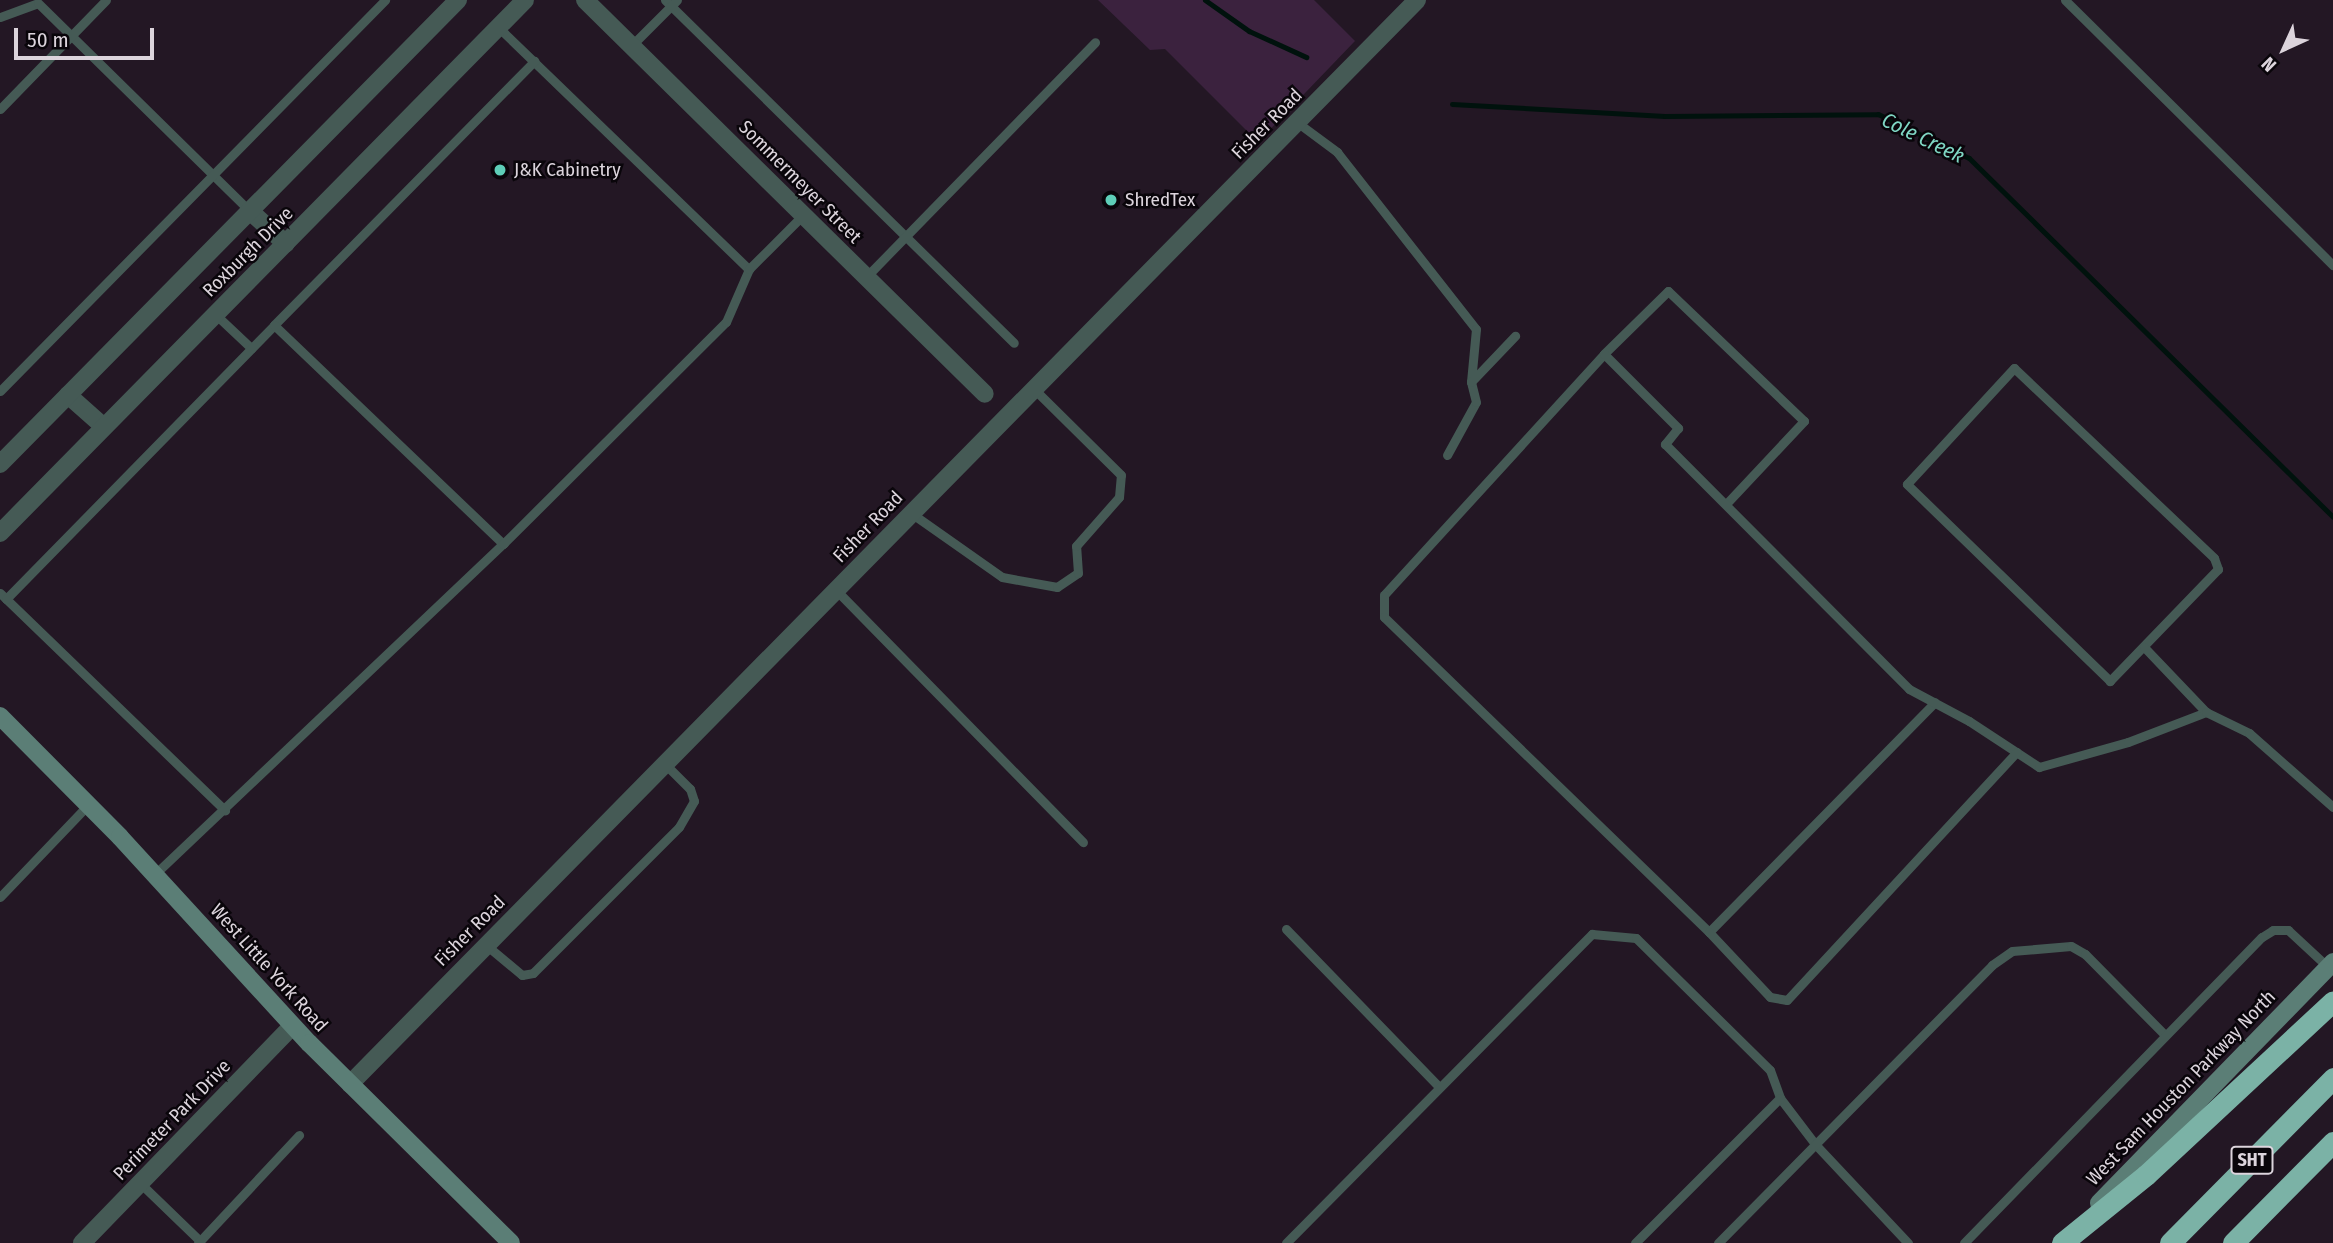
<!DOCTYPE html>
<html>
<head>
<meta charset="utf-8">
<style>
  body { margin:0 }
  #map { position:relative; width:2333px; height:1243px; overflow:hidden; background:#231724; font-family:"Fira Sans Condensed",sans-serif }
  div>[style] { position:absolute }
  .green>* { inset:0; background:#3b223e }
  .stream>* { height:5px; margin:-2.5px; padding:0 2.5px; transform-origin:2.5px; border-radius:2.5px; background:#00120d }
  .service>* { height:9px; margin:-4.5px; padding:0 4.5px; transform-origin:4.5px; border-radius:4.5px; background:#455a55 }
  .minor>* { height:18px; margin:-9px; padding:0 9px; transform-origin:9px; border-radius:9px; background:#455a55 }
  .tertiary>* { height:18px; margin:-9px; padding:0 9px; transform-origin:9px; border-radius:9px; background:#455a55 }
  .secondary>* { height:18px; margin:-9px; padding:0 9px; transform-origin:9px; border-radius:9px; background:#5b7e76 }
  .motorway>* { height:21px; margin:-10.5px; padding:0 10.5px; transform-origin:10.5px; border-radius:10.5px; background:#7bb2a6 }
  .dots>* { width:19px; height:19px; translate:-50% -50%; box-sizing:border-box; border:4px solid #09050a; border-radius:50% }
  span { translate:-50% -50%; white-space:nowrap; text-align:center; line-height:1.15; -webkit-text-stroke:5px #09050a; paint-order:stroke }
  .shield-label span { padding:2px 5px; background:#09050a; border:2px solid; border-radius:5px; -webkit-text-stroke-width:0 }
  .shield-label { font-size:18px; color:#dcd4dc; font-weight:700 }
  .street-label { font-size:19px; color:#dcd4dc }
  .poi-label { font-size:19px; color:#dcd4dc }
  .left { translate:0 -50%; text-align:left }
  .water-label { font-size:21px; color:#7fd7c4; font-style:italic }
  .north { position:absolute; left:2249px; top:14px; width:70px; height:70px; -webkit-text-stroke:5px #09050a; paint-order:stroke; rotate:225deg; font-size:19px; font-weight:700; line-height:28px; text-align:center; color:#dcd4dc }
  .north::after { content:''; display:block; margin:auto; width:24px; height:32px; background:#dcd4dc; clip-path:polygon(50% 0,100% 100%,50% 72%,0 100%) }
  .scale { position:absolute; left:14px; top:28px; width:140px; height:32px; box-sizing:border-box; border:4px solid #dcd4dc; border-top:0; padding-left:9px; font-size:21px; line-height:24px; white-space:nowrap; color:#dcd4dc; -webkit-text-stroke:5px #09050a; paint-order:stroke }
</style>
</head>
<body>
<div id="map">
  <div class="green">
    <div style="clip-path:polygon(1098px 0,1314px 0,1355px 41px,1258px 142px,1165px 49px,1150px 50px)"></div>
  </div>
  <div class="stream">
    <div style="left:1205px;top:0;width:54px;rotate:35.2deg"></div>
    <div style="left:1249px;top:31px;width:63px;rotate:24.5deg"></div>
    <div style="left:1452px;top:104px;width:213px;rotate:3.2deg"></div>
    <div style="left:1665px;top:116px;width:213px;rotate:-0.5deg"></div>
    <div style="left:1878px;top:114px;width:101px;rotate:25.8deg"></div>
    <div style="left:1969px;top:158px;width:511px;rotate:44.6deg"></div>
  </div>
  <div class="service">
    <div style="left:665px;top:0;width:489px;rotate:44.5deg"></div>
    <div style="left:2065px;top:0;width:377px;rotate:44.7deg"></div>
    <div style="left:0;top:17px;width:40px;rotate:-20.2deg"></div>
    <div style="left:38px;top:3px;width:298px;rotate:44.5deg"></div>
    <div style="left:498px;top:27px;width:349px;rotate:44deg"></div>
    <div style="left:631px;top:46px;width:65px;rotate:-45deg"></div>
    <div style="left:0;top:109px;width:152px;rotate:-45.8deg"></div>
    <div style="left:1298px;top:123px;width:49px;rotate:36.6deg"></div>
    <div style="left:1337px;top:152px;width:225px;rotate:51.9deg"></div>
    <div style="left:1476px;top:329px;width:53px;rotate:95.4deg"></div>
    <div style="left:866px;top:277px;width:328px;rotate:-45.7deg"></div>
    <div style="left:215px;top:314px;width:50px;rotate:43.4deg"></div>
    <div style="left:274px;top:325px;width:371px;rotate:-45.4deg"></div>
    <div style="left:1604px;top:354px;width:326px;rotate:132.4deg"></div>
    <div style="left:1384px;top:595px;width:22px;rotate:90deg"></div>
    <div style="left:1384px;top:617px;width:453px;rotate:44.1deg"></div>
    <div style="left:1709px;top:932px;width:322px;rotate:-45.5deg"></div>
    <div style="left:2014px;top:368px;width:276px;rotate:43.5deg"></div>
    <div style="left:2214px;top:558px;width:12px;rotate:70deg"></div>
    <div style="left:2218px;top:569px;width:156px;rotate:134deg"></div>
    <div style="left:2110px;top:681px;width:283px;rotate:-135.9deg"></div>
    <div style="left:1907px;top:484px;width:158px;rotate:-47.3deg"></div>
    <div style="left:0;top:391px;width:549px;rotate:-45.44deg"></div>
    <div style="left:1447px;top:455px;width:60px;rotate:-61.3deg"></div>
    <div style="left:1476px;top:402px;width:21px;rotate:-104deg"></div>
    <div style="left:1471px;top:382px;width:64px;rotate:-46.3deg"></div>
    <div style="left:1726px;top:504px;width:114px;rotate:-46.8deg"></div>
    <div style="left:1804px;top:421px;width:188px;rotate:-136.3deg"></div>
    <div style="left:1668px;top:291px;width:90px;rotate:135.5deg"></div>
    <div style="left:1604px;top:354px;width:105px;rotate:45deg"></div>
    <div style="left:1678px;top:428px;width:21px;rotate:129deg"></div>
    <div style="left:1665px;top:444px;width:346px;rotate:45.1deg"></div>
    <div style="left:1909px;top:689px;width:68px;rotate:28.1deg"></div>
    <div style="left:1969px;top:721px;width:84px;rotate:33.3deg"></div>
    <div style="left:2039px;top:767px;width:92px;rotate:-15.7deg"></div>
    <div style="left:2128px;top:742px;width:84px;rotate:-21deg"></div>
    <div style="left:911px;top:513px;width:111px;rotate:35.1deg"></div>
    <div style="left:1002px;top:577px;width:56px;rotate:10.3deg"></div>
    <div style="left:1057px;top:587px;width:25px;rotate:-34deg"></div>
    <div style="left:1078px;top:573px;width:27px;rotate:-94deg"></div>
    <div style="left:1076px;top:546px;width:65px;rotate:-48.7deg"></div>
    <div style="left:1119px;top:497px;width:22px;rotate:-85deg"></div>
    <div style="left:1121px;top:475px;width:122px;rotate:-135.3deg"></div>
    <div style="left:836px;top:590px;width:353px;rotate:45.6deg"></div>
    <div style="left:0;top:593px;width:313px;rotate:44deg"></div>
    <div style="left:6px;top:599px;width:383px;rotate:-45.6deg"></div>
    <div style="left:274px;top:325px;width:317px;rotate:43.7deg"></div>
    <div style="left:2144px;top:647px;width:90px;rotate:46.4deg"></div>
    <div style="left:2206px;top:712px;width:48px;rotate:26deg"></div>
    <div style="left:2249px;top:733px;width:112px;rotate:41.4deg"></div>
    <div style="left:155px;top:874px;width:480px;rotate:-43.5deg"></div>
    <div style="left:503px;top:544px;width:315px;rotate:-44.9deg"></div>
    <div style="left:726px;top:322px;width:58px;rotate:-66.5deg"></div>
    <div style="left:749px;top:269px;width:76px;rotate:-45deg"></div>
    <div style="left:0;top:897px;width:127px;rotate:-46.3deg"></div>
    <div style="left:1286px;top:929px;width:220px;rotate:45.9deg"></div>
    <div style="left:1709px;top:932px;width:89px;rotate:46.8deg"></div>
    <div style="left:1770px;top:997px;width:17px;rotate:10deg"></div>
    <div style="left:1787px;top:1000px;width:338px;rotate:-47.2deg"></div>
    <div style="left:486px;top:945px;width:47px;rotate:39.8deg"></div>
    <div style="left:522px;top:975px;width:11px;rotate:-10deg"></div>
    <div style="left:533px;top:973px;width:206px;rotate:-45deg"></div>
    <div style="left:679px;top:827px;width:30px;rotate:-60deg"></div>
    <div style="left:694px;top:801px;width:13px;rotate:-108deg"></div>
    <div style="left:690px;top:789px;width:35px;rotate:-135deg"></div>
    <div style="left:140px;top:1183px;width:83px;rotate:44deg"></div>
    <div style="left:198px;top:1243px;width:148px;rotate:-46.9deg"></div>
    <div style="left:1286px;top:1243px;width:435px;rotate:-45.3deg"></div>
    <div style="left:1592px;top:934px;width:44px;rotate:5.2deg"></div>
    <div style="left:1636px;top:938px;width:188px;rotate:44.6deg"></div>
    <div style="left:1770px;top:1070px;width:30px;rotate:70deg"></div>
    <div style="left:1780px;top:1098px;width:58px;rotate:52.7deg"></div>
    <div style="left:1815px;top:1144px;width:136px;rotate:46.8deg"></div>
    <div style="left:1635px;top:1243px;width:205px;rotate:-45deg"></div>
    <div style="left:1718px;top:1243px;width:390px;rotate:-45.4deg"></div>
    <div style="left:1992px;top:965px;width:24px;rotate:-35deg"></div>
    <div style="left:2012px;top:951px;width:59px;rotate:-4.8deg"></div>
    <div style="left:2071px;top:946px;width:16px;rotate:30deg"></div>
    <div style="left:2085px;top:954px;width:114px;rotate:45.4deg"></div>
    <div style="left:1964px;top:1243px;width:427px;rotate:-45.8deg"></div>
    <div style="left:2262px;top:937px;width:13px;rotate:-32deg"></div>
    <div style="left:2273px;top:930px;width:15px"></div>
    <div style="left:2288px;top:930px;width:54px;rotate:42.8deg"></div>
  </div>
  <div class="minor">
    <div style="left:585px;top:0;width:561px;rotate:44.57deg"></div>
    <div style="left:251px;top:212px;width:47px;rotate:42.4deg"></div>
    <div style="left:68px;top:395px;width:48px;rotate:41.6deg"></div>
    <div style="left:0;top:464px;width:652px;rotate:-45.37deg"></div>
    <div style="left:0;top:533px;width:748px;rotate:-45.43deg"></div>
    <div style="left:82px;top:1243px;width:302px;rotate:-45.9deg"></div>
  </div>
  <div class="tertiary">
    <div style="left:350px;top:1084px;width:1521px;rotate:-45.45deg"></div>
  </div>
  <div class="secondary">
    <div style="left:0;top:716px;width:170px;rotate:45.2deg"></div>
    <div style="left:120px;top:837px;width:280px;rotate:47.5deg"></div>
    <div style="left:309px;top:1043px;width:284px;rotate:44.7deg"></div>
    <div style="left:2099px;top:1203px;width:336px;rotate:-45.8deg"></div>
  </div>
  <div class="motorway">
    <div style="left:2062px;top:1243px;width:108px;rotate:-39deg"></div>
    <div style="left:2146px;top:1175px;width:255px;rotate:-42.9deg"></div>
    <div style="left:2170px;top:1243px;width:232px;rotate:-45.3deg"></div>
    <div style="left:2233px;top:1243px;width:142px;rotate:-45.3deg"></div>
  </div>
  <div class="dots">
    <div style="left:500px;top:170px;background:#5eceb8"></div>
    <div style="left:1111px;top:200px;background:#5eceb8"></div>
  </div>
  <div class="shield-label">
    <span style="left:2252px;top:1160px">SHT</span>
  </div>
  <div class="street-label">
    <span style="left:1267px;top:124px;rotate:-45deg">Fisher Road</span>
    <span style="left:800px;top:182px;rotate:45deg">Sommermeyer Street</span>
    <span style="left:248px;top:252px;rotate:-45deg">Roxburgh Drive</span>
    <span style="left:868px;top:527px;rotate:-46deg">Fisher Road</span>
    <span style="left:470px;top:931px;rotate:-45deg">Fisher Road</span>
    <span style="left:269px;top:968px;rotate:48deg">West Little York Road</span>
    <span style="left:2181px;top:1088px;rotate:-46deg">West Sam Houston Parkway North</span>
    <span style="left:172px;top:1120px;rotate:-46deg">Perimeter Park Drive</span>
  </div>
  <div class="poi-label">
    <span class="left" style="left:514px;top:170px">J&amp;K Cabinetry</span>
    <span class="left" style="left:1125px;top:200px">ShredTex</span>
  </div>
  <div class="water-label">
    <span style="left:1923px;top:138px;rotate:26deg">Cole Creek</span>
  </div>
  <div class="north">N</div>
  <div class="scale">50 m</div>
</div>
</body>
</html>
